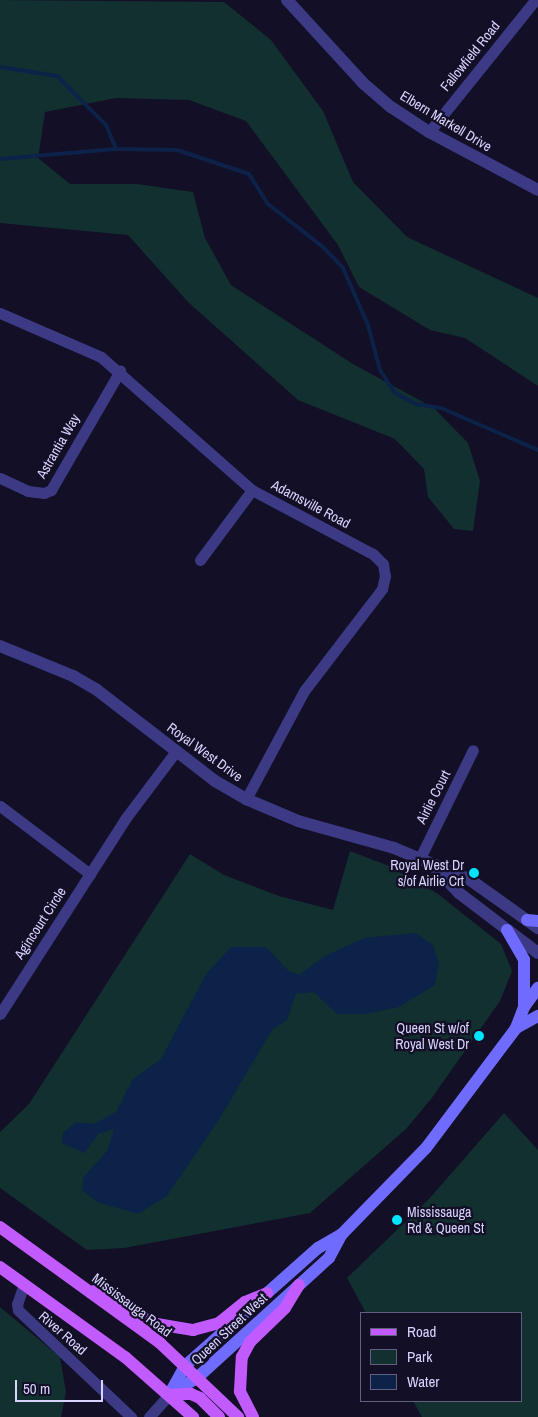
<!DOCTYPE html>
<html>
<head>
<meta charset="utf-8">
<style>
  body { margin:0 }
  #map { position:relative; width:538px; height:1417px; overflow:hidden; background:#130f26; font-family:"Archivo Narrow",sans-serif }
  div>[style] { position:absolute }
  .green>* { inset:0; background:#12302f }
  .water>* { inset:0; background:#0c2248 }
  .stream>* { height:4px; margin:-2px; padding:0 2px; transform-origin:2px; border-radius:2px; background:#0c2248 }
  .minor>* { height:11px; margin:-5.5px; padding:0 5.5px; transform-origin:5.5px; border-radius:5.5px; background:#3d3a85 }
  .tertiary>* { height:12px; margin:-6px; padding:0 6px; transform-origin:6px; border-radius:6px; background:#3d3a85 }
  .secondary>* { height:12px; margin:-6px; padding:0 6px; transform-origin:6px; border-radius:6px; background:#6f6bff }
  .primary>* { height:12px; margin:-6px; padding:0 6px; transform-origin:6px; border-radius:6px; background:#c25bff }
  .dots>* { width:14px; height:14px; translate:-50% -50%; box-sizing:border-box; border:2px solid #130f26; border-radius:50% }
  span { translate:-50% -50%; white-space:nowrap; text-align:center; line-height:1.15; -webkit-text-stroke:4.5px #130f26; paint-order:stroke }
  .street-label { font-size:14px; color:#d9d4ff }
  .poi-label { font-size:14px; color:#d9d4ff }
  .right { translate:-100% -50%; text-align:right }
  .left { translate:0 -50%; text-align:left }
  .legend { position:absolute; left:360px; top:1312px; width:162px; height:90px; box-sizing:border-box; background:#130f26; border:1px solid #625e7d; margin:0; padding:6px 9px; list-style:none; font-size:15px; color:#d9d4ff }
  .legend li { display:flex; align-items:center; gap:10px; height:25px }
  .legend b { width:25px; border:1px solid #625e7d }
  .scale { position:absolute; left:15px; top:1380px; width:88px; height:22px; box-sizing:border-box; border:2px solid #d9d4ff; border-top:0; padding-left:6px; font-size:15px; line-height:18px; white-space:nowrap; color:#d9d4ff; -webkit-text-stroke:4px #130f26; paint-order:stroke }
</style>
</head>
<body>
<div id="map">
  <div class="green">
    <div style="clip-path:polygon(0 0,224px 2px,271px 40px,323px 111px,353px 182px,407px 237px,538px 298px,538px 386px,465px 338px,430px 330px,359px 287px,338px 245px,246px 121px,189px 100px,116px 98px,45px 112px,38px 158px,70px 184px,137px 184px,193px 192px,205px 238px,231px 285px,353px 364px,434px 408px,468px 443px,480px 481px,473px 531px,454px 529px,428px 497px,424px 469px,395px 439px,298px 400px,188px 302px,128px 235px,0 223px)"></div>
    <div style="clip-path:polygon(350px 851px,389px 866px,438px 894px,501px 944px,512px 971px,500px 1001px,431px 1099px,406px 1129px,310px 1213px,124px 1248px,87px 1250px,0 1188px,0 1132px,29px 1104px,190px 854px,224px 875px,279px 896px,333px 910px)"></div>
    <div style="clip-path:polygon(504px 1113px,538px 1150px,538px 1417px,422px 1417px,413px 1401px,522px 1401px,522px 1313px,366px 1313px,347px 1278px,429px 1199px)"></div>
    <div style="clip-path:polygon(0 1307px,60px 1357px,66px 1392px,61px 1417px,0 1417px)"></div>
  </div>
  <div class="water">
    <div style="clip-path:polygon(416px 933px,433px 945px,439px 963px,435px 985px,399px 1007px,366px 1014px,337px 1014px,314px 992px,296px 994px,287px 1020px,272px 1030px,220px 1118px,167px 1196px,138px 1214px,97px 1202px,82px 1190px,83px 1178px,107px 1151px,114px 1129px,98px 1134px,85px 1153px,62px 1143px,63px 1133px,76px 1122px,94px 1124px,116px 1112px,132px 1080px,161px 1059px,206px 974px,231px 947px,266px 947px,289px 971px,299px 975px,325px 956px,364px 938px)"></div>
  </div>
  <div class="stream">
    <div style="left:0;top:67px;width:58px;rotate:9deg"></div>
    <div style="left:57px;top:76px;width:69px;rotate:45deg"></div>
    <div style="left:106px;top:125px;width:26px;rotate:67deg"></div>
    <div style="left:0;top:159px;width:116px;rotate:-4.9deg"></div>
    <div style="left:116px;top:149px;width:61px;rotate:0.9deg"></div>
    <div style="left:177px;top:150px;width:76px;rotate:18.4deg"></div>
    <div style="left:249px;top:174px;width:36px;rotate:58deg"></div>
    <div style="left:268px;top:204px;width:70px;rotate:38deg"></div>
    <div style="left:323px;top:247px;width:29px;rotate:46deg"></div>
    <div style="left:343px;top:268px;width:62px;rotate:66.3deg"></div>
    <div style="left:368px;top:325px;width:47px;rotate:75.1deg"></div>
    <div style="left:380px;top:370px;width:27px;rotate:57deg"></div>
    <div style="left:395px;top:393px;width:24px;rotate:28deg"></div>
    <div style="left:416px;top:404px;width:25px;rotate:9deg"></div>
    <div style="left:441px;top:408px;width:106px;rotate:23.4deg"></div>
  </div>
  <div class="minor">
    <div style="left:429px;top:132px;width:169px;rotate:-51.2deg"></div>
    <div style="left:0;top:313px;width:110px;rotate:23.5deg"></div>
    <div style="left:101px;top:357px;width:201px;rotate:41.4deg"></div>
    <div style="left:252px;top:490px;width:137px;rotate:27.9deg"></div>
    <div style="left:373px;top:554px;width:14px;rotate:45deg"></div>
    <div style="left:383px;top:564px;width:12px;rotate:81deg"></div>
    <div style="left:385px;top:576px;width:13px;rotate:103deg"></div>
    <div style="left:382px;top:589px;width:128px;rotate:127.4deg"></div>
    <div style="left:304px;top:691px;width:123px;rotate:118.2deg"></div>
    <div style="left:0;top:478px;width:31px;rotate:25deg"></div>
    <div style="left:28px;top:491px;width:16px;rotate:7deg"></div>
    <div style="left:44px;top:493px;width:8px;rotate:-23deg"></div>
    <div style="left:51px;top:490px;width:138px;rotate:-59.9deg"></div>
    <div style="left:200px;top:560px;width:87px;rotate:-53.4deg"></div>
    <div style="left:0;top:806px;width:113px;rotate:37.1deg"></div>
    <div style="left:420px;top:858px;width:120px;rotate:-63.9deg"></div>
    <div style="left:0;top:1014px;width:232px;rotate:-57.3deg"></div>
    <div style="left:125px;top:819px;width:85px;rotate:-53.1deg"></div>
    <div style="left:24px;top:1284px;width:21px;rotate:109deg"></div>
    <div style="left:17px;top:1304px;width:6px;rotate:81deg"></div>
    <div style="left:18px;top:1310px;width:156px;rotate:43.4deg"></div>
    <div style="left:149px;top:1417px;width:30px;rotate:-48deg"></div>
  </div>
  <div class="tertiary">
    <div style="left:287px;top:0;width:113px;rotate:47.5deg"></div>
    <div style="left:363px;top:83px;width:37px;rotate:41deg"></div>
    <div style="left:391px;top:107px;width:45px;rotate:33.3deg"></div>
    <div style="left:429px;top:132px;width:123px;rotate:28deg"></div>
    <div style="left:0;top:646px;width:79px;rotate:22.3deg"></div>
    <div style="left:73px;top:676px;width:28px;rotate:30deg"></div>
    <div style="left:97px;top:690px;width:149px;rotate:37.6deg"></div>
    <div style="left:215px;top:781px;width:36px;rotate:30deg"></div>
    <div style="left:246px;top:799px;width:56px;rotate:22.9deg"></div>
    <div style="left:298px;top:821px;width:100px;rotate:15.7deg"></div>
    <div style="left:394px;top:848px;width:81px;rotate:22.5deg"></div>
    <div style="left:469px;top:879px;width:85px;rotate:35.4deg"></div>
    <div style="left:435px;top:868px;width:35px;rotate:46deg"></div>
    <div style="left:459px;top:893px;width:99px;rotate:37.2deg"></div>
  </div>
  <div class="secondary">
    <div style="left:527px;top:920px;width:11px;rotate:5deg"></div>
    <div style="left:507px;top:930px;width:34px;rotate:60deg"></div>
    <div style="left:524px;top:960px;width:47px;rotate:90deg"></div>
    <div style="left:516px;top:1028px;width:25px;rotate:-29deg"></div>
    <div style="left:170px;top:1394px;width:33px;rotate:-31deg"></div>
    <div style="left:198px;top:1377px;width:177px;rotate:-42.3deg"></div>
    <div style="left:329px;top:1258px;width:27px;rotate:-62deg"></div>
    <div style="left:169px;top:1395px;width:33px;rotate:-61deg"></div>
    <div style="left:185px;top:1366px;width:178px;rotate:-41.6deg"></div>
    <div style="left:318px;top:1248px;width:28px;rotate:-30deg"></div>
    <div style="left:342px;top:1234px;width:120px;rotate:-45.7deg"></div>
    <div style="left:426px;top:1148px;width:150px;rotate:-53.1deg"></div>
    <div style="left:516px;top:1028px;width:22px;rotate:-69deg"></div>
    <div style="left:524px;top:1007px;width:24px;rotate:-54deg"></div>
  </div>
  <div class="primary">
    <div style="left:0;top:1227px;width:198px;rotate:35.9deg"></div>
    <div style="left:160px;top:1343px;width:108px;rotate:43.5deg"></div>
    <div style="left:0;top:1267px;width:154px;rotate:35.8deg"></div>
    <div style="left:125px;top:1357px;width:91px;rotate:41.4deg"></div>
    <div style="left:90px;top:1292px;width:13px;rotate:-13deg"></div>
    <div style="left:103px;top:1289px;width:59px;rotate:35.3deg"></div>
    <div style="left:151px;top:1323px;width:43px;rotate:9.5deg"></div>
    <div style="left:193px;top:1330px;width:27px;rotate:-15deg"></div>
    <div style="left:219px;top:1323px;width:33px;rotate:-39deg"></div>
    <div style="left:245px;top:1302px;width:24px;rotate:-22deg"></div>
    <div style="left:169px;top:1395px;width:22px;rotate:-3deg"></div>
    <div style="left:191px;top:1394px;width:10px;rotate:24deg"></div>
    <div style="left:200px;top:1398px;width:27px;rotate:45deg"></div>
    <div style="left:253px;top:1417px;width:29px;rotate:-117deg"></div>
    <div style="left:240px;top:1391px;width:34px;rotate:-87deg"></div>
    <div style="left:242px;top:1357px;width:17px;rotate:-62deg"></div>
    <div style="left:250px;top:1342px;width:49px;rotate:-44.2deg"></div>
    <div style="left:285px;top:1308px;width:27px;rotate:-59deg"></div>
  </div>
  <div class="dots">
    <div style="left:474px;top:873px;background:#00e5ff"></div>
    <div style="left:479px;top:1036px;background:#00e5ff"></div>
    <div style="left:397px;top:1220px;background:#00e5ff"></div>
  </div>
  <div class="street-label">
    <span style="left:470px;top:56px;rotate:-51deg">Fallowfield Road</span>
    <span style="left:446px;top:121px;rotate:31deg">Elbern Markell Drive</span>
    <span style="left:58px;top:446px;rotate:-60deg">Astrantia Way</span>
    <span style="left:311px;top:504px;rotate:28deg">Adamsville Road</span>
    <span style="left:205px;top:752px;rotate:36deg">Royal West Drive</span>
    <span style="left:433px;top:797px;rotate:-63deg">Airlie Court</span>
    <span style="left:40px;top:923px;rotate:-57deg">Agincourt Circle</span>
    <span style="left:132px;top:1305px;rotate:37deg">Mississauga Road</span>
    <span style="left:229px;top:1329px;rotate:-43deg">Queen Street West</span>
    <span style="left:63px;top:1333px;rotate:41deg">River Road</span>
  </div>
  <div class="poi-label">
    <span class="right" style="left:464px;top:873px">Royal West Dr<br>s/of Airlie Crt</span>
    <span class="right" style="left:469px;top:1036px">Queen St w/of<br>Royal West Dr</span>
    <span class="left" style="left:407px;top:1220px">Mississauga<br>Rd &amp; Queen St</span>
  </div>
  <ul class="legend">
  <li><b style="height:6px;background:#c25bff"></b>Road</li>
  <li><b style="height:14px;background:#12302f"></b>Park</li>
  <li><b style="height:14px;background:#0c2248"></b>Water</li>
  </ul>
  <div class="scale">50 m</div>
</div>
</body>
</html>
